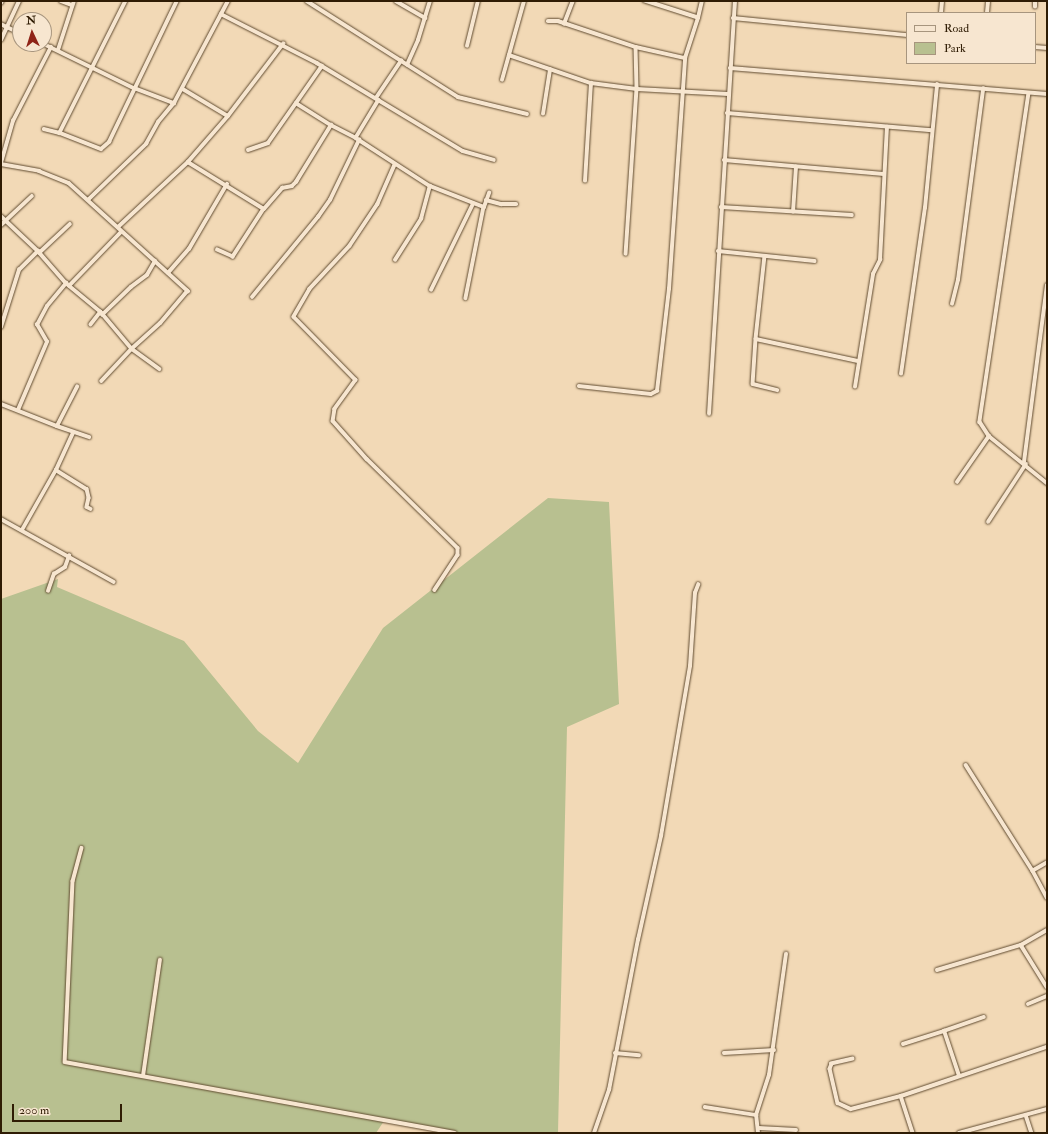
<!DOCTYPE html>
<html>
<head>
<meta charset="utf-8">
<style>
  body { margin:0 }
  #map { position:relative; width:1048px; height:1134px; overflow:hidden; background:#f2d9b6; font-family:"IM FELL Double Pica",serif }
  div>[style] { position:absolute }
  .green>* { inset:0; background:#b8c090 }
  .roads { filter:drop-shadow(0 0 1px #604b30) drop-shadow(0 0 1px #604b30) }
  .street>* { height:3.5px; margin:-1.75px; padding:0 1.75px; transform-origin:1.75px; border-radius:1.75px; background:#f7e6d0 }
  span { translate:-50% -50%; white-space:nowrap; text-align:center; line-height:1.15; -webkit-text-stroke:4px #f7e6d0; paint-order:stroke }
  .frame { position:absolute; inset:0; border:2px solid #2f1c04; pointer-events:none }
  .legend { position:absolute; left:906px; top:12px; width:130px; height:52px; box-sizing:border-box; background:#f7e6d0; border:1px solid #a7957e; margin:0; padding:5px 7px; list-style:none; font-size:12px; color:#2f1c04 }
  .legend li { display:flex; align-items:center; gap:8px; height:20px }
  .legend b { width:20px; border:1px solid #a7957e }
  .north { position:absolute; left:12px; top:12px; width:40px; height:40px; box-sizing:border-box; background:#f7e6d0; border:1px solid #a7957e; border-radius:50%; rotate:356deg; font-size:11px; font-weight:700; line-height:16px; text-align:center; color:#2f1c04 }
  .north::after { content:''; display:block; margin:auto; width:14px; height:18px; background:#8f2418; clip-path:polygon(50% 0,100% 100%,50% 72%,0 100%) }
  .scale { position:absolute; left:12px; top:1104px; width:110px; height:18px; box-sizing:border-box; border:2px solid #2f1c04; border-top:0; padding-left:5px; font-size:12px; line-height:14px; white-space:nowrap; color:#2f1c04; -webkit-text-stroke:3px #f7e6d0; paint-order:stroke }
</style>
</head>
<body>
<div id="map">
  <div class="green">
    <div style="clip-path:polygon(548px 498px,609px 502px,619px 704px,567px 727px,558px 1133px,448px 1133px,384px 1121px,376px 1133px,1px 1133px,1px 599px,58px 579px,57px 587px,184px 641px,258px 731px,298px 763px,383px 628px)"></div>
  </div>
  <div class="roads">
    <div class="street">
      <div style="left:61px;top:1px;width:12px;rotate:20deg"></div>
      <div style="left:126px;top:1px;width:148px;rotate:116.6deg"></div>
      <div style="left:60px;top:133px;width:44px;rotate:21.3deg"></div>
      <div style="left:101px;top:149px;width:11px;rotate:-41deg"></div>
      <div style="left:109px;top:142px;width:157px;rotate:-64.3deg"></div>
      <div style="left:307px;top:1px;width:179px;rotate:32.4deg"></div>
      <div style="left:458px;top:97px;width:71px;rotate:13.8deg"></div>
      <div style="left:396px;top:1px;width:34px;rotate:30deg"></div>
      <div style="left:1px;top:3px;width:2px;rotate:-63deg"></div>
      <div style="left:1035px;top:7px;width:6px;rotate:-90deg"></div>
      <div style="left:941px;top:13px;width:12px;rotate:-85deg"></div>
      <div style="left:987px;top:13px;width:12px;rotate:-85deg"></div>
      <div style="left:221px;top:14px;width:108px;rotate:27deg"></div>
      <div style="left:317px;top:63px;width:170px;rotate:31.1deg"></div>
      <div style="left:463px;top:151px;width:32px;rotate:16deg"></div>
      <div style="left:698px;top:18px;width:17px;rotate:-77deg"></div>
      <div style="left:733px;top:18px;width:175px;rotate:5.6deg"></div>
      <div style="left:548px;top:21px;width:10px"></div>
      <div style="left:558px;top:21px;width:82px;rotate:18.4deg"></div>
      <div style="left:636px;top:47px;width:42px;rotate:88.6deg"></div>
      <div style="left:637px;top:89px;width:165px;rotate:93.8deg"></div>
      <div style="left:1px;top:24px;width:7px;rotate:27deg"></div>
      <div style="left:7px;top:27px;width:29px;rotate:-65deg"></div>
      <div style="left:564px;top:24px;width:25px;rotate:-69deg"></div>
      <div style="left:1px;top:40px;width:14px;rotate:-65deg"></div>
      <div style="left:7px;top:27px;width:14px;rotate:25deg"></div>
      <div style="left:44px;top:44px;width:100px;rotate:26.1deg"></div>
      <div style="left:134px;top:88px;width:43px;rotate:20.6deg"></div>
      <div style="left:174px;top:103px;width:115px;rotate:-62.1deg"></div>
      <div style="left:467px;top:46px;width:46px;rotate:-76.3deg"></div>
      <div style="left:636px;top:47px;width:50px;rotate:12.7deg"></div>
      <div style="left:1035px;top:47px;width:12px;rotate:5deg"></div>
      <div style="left:58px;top:50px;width:52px;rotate:-71.9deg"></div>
      <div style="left:509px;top:55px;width:87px;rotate:18.9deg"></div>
      <div style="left:407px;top:65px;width:27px;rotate:-66deg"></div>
      <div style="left:418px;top:40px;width:41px;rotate:-72.9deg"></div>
      <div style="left:730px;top:68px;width:318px;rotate:4.7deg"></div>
      <div style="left:502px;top:80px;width:82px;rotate:-74.4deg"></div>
      <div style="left:183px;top:89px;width:52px;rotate:31deg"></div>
      <div style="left:1029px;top:93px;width:333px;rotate:98.5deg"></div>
      <div style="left:980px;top:422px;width:17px;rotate:57deg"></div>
      <div style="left:989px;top:436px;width:75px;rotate:39deg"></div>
      <div style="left:376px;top:98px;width:45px;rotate:-56deg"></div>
      <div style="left:379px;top:100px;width:44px;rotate:121.2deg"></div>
      <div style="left:356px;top:138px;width:88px;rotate:33deg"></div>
      <div style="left:430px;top:186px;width:58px;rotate:21.3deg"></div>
      <div style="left:484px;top:207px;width:93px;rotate:101.2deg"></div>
      <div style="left:296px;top:103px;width:41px;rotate:32.2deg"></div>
      <div style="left:727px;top:113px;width:205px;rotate:4.8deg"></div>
      <div style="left:543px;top:114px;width:45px;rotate:-81deg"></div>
      <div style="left:44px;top:129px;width:16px;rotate:14deg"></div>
      <div style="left:248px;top:150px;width:21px;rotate:-19deg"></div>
      <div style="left:268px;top:143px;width:94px;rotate:-55deg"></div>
      <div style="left:724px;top:160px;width:160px;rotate:5deg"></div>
      <div style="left:188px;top:162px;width:89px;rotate:31.7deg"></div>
      <div style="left:264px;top:209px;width:57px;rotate:122.9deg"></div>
      <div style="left:233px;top:257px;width:17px;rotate:-156deg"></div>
      <div style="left:1px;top:163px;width:44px;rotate:-74.1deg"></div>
      <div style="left:13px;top:121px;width:83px;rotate:-62.8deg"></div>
      <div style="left:1px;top:164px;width:39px;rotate:10deg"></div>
      <div style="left:39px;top:171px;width:32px;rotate:22deg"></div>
      <div style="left:69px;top:183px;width:161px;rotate:42.2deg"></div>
      <div style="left:188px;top:291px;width:42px;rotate:130.2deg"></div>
      <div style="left:161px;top:323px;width:39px;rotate:138deg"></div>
      <div style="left:132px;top:349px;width:34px;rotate:36deg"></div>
      <div style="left:395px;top:165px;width:43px;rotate:113.6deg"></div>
      <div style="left:378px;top:204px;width:50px;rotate:123.7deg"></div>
      <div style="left:350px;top:246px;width:59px;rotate:132.9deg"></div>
      <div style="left:310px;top:289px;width:32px;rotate:120deg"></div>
      <div style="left:294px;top:317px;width:88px;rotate:45.5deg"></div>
      <div style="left:356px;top:380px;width:36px;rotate:126deg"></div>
      <div style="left:335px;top:409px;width:12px;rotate:99deg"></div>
      <div style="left:333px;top:421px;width:51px;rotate:48.2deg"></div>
      <div style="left:367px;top:459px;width:127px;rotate:44.4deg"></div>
      <div style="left:458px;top:548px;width:7px;rotate:90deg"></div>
      <div style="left:458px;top:555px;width:42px;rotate:123.3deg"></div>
      <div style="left:585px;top:181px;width:98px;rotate:-86.5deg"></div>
      <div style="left:591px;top:83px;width:46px;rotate:7.4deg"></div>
      <div style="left:637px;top:89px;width:91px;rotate:3.1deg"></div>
      <div style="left:88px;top:200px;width:81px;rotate:-44deg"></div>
      <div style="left:146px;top:144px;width:25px;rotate:-61deg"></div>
      <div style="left:158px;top:122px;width:25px;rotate:-50deg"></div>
      <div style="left:486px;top:200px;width:16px;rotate:15deg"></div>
      <div style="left:501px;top:204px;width:15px"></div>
      <div style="left:484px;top:207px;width:15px;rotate:-70deg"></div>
      <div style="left:721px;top:207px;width:131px;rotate:3.5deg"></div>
      <div style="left:264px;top:209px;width:28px;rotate:-49deg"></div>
      <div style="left:282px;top:188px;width:10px;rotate:-11deg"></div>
      <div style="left:292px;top:186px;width:6px;rotate:-45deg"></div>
      <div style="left:296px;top:182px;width:67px;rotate:-58.4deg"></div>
      <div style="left:331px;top:125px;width:28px;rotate:27deg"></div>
      <div style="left:793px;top:212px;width:45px;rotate:-86.2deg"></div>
      <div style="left:1px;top:216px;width:51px;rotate:43.4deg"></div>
      <div style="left:38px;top:251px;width:43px;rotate:48.8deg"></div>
      <div style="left:66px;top:283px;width:45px;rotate:39.6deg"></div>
      <div style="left:101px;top:312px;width:16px;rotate:128deg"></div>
      <div style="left:1px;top:225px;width:42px;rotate:-43.1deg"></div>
      <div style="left:118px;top:227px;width:96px;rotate:-42.9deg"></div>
      <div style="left:188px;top:162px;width:61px;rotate:-49deg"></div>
      <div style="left:228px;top:116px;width:91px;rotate:-52.6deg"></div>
      <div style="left:718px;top:251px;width:97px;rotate:5.9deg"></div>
      <div style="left:39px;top:253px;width:42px;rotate:-43.1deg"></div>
      <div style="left:765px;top:256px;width:83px;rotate:96.2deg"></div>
      <div style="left:756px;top:339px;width:104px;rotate:12.2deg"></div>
      <div style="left:395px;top:260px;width:49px;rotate:-57.6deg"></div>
      <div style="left:421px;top:219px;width:34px;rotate:-75deg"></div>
      <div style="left:168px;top:273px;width:32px;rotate:-49deg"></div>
      <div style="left:189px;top:249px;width:75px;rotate:-59.7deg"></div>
      <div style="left:69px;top:286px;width:75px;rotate:-46.1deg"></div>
      <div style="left:431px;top:290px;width:96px;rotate:-64deg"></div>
      <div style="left:252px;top:297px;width:104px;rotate:-50.5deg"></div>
      <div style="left:318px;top:217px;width:21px;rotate:-55deg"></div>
      <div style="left:330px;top:200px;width:67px;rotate:-64.2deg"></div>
      <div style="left:952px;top:304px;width:25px;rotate:-76deg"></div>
      <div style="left:958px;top:280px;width:193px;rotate:-82.5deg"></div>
      <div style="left:101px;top:312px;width:48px;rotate:50deg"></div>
      <div style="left:132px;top:349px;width:44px;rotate:133.2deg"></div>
      <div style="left:102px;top:315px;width:40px;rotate:-44deg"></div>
      <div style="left:131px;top:287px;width:20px;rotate:-37deg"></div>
      <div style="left:147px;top:275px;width:16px;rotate:-60deg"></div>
      <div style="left:1px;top:327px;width:60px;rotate:-72.5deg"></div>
      <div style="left:19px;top:270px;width:27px;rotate:-45deg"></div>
      <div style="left:756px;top:339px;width:45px;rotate:93.8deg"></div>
      <div style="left:753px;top:384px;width:25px;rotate:14deg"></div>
      <div style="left:901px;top:374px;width:168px;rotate:-81.8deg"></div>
      <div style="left:925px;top:208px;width:124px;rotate:-84.4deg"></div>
      <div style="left:579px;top:386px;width:72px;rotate:6.3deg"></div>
      <div style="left:651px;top:394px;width:7px;rotate:-27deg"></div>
      <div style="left:657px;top:391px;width:103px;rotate:-83.3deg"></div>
      <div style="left:669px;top:289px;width:232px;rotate:-86deg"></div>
      <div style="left:685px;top:58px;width:42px;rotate:-72deg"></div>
      <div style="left:698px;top:18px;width:56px;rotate:-162.2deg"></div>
      <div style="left:855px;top:387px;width:114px;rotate:-80.9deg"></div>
      <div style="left:873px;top:274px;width:16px;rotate:-63deg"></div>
      <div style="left:880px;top:260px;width:133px;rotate:-87deg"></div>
      <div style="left:1px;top:404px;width:60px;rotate:21.4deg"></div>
      <div style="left:57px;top:426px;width:44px;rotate:-62.9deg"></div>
      <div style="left:18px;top:410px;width:74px;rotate:-66.9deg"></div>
      <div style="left:47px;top:342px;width:20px;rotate:-120deg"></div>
      <div style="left:37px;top:325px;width:21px;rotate:-62deg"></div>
      <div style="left:47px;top:306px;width:30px;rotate:-50deg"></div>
      <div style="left:709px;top:414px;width:414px;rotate:-86.4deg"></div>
      <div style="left:57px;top:426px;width:34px;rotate:19deg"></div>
      <div style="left:1024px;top:462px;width:178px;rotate:-82.6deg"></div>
      <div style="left:56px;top:470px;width:36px;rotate:32deg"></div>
      <div style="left:87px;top:489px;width:9px;rotate:77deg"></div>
      <div style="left:89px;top:498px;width:9px;rotate:103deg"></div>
      <div style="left:87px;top:507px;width:4px;rotate:27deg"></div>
      <div style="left:957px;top:482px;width:56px;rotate:-55.2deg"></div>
      <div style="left:1px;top:519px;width:129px;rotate:29.1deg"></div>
      <div style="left:988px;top:522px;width:69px;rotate:-56.8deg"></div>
      <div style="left:22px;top:530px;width:69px;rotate:-60.5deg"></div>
      <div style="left:56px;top:470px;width:41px;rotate:-65.3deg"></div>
      <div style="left:48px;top:591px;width:18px;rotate:-71deg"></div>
      <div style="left:54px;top:574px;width:13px;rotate:-32deg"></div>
      <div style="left:65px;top:567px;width:12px;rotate:-70deg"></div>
      <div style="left:966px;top:765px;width:125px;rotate:57.7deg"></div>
      <div style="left:82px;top:848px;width:34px;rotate:105deg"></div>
      <div style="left:73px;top:881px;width:181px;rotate:92.5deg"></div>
      <div style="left:65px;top:1062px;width:396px;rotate:10.3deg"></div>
      <div style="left:1047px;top:863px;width:16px;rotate:150deg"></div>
      <div style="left:1033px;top:871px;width:30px;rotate:62deg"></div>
      <div style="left:1021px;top:945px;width:30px;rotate:-30deg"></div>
      <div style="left:937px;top:970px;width:88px;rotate:-16.6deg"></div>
      <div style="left:1021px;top:945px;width:49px;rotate:58.2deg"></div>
      <div style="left:1028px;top:1004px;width:21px;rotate:-23deg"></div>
      <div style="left:903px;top:1044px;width:43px;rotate:-17.6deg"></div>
      <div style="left:615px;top:1053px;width:24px;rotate:5deg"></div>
      <div style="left:724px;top:1053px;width:50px;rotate:-3.4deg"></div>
      <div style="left:853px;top:1059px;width:22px;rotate:167deg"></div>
      <div style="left:832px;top:1064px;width:5px;rotate:112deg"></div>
      <div style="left:830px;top:1069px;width:35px;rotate:77deg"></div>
      <div style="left:838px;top:1103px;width:14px;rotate:25deg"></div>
      <div style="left:851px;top:1109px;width:52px;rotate:-14.6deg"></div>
      <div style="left:901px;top:1096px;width:154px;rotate:-18.6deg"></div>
      <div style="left:143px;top:1076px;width:117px;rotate:-81.7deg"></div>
      <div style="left:959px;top:1076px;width:47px;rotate:-108.4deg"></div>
      <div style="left:944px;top:1031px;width:42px;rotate:-19.3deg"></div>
      <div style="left:901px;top:1096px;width:39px;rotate:72deg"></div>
      <div style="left:705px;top:1107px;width:52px;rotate:8.9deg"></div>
      <div style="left:1026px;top:1115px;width:19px;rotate:72deg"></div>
      <div style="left:759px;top:1128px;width:37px;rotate:3deg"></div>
      <div style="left:594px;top:1133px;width:46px;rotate:-70.8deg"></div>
      <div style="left:609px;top:1090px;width:153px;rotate:-79.1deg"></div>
      <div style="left:638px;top:940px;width:107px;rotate:-77.5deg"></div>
      <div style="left:661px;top:836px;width:172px;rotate:-80.3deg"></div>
      <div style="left:690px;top:666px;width:73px;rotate:-86.1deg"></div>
      <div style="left:695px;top:593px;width:9px;rotate:-69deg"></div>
      <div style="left:758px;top:1133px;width:18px;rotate:-96deg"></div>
      <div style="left:756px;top:1115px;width:42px;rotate:-72deg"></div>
      <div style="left:769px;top:1075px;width:122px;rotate:-82deg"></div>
      <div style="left:959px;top:1133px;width:91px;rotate:-15.3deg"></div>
    </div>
  </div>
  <div class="frame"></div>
  <ul class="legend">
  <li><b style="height:5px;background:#f7e6d0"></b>Road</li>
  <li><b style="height:11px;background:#b8c090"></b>Park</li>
  </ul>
  <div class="north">N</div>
  <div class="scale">200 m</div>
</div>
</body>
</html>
